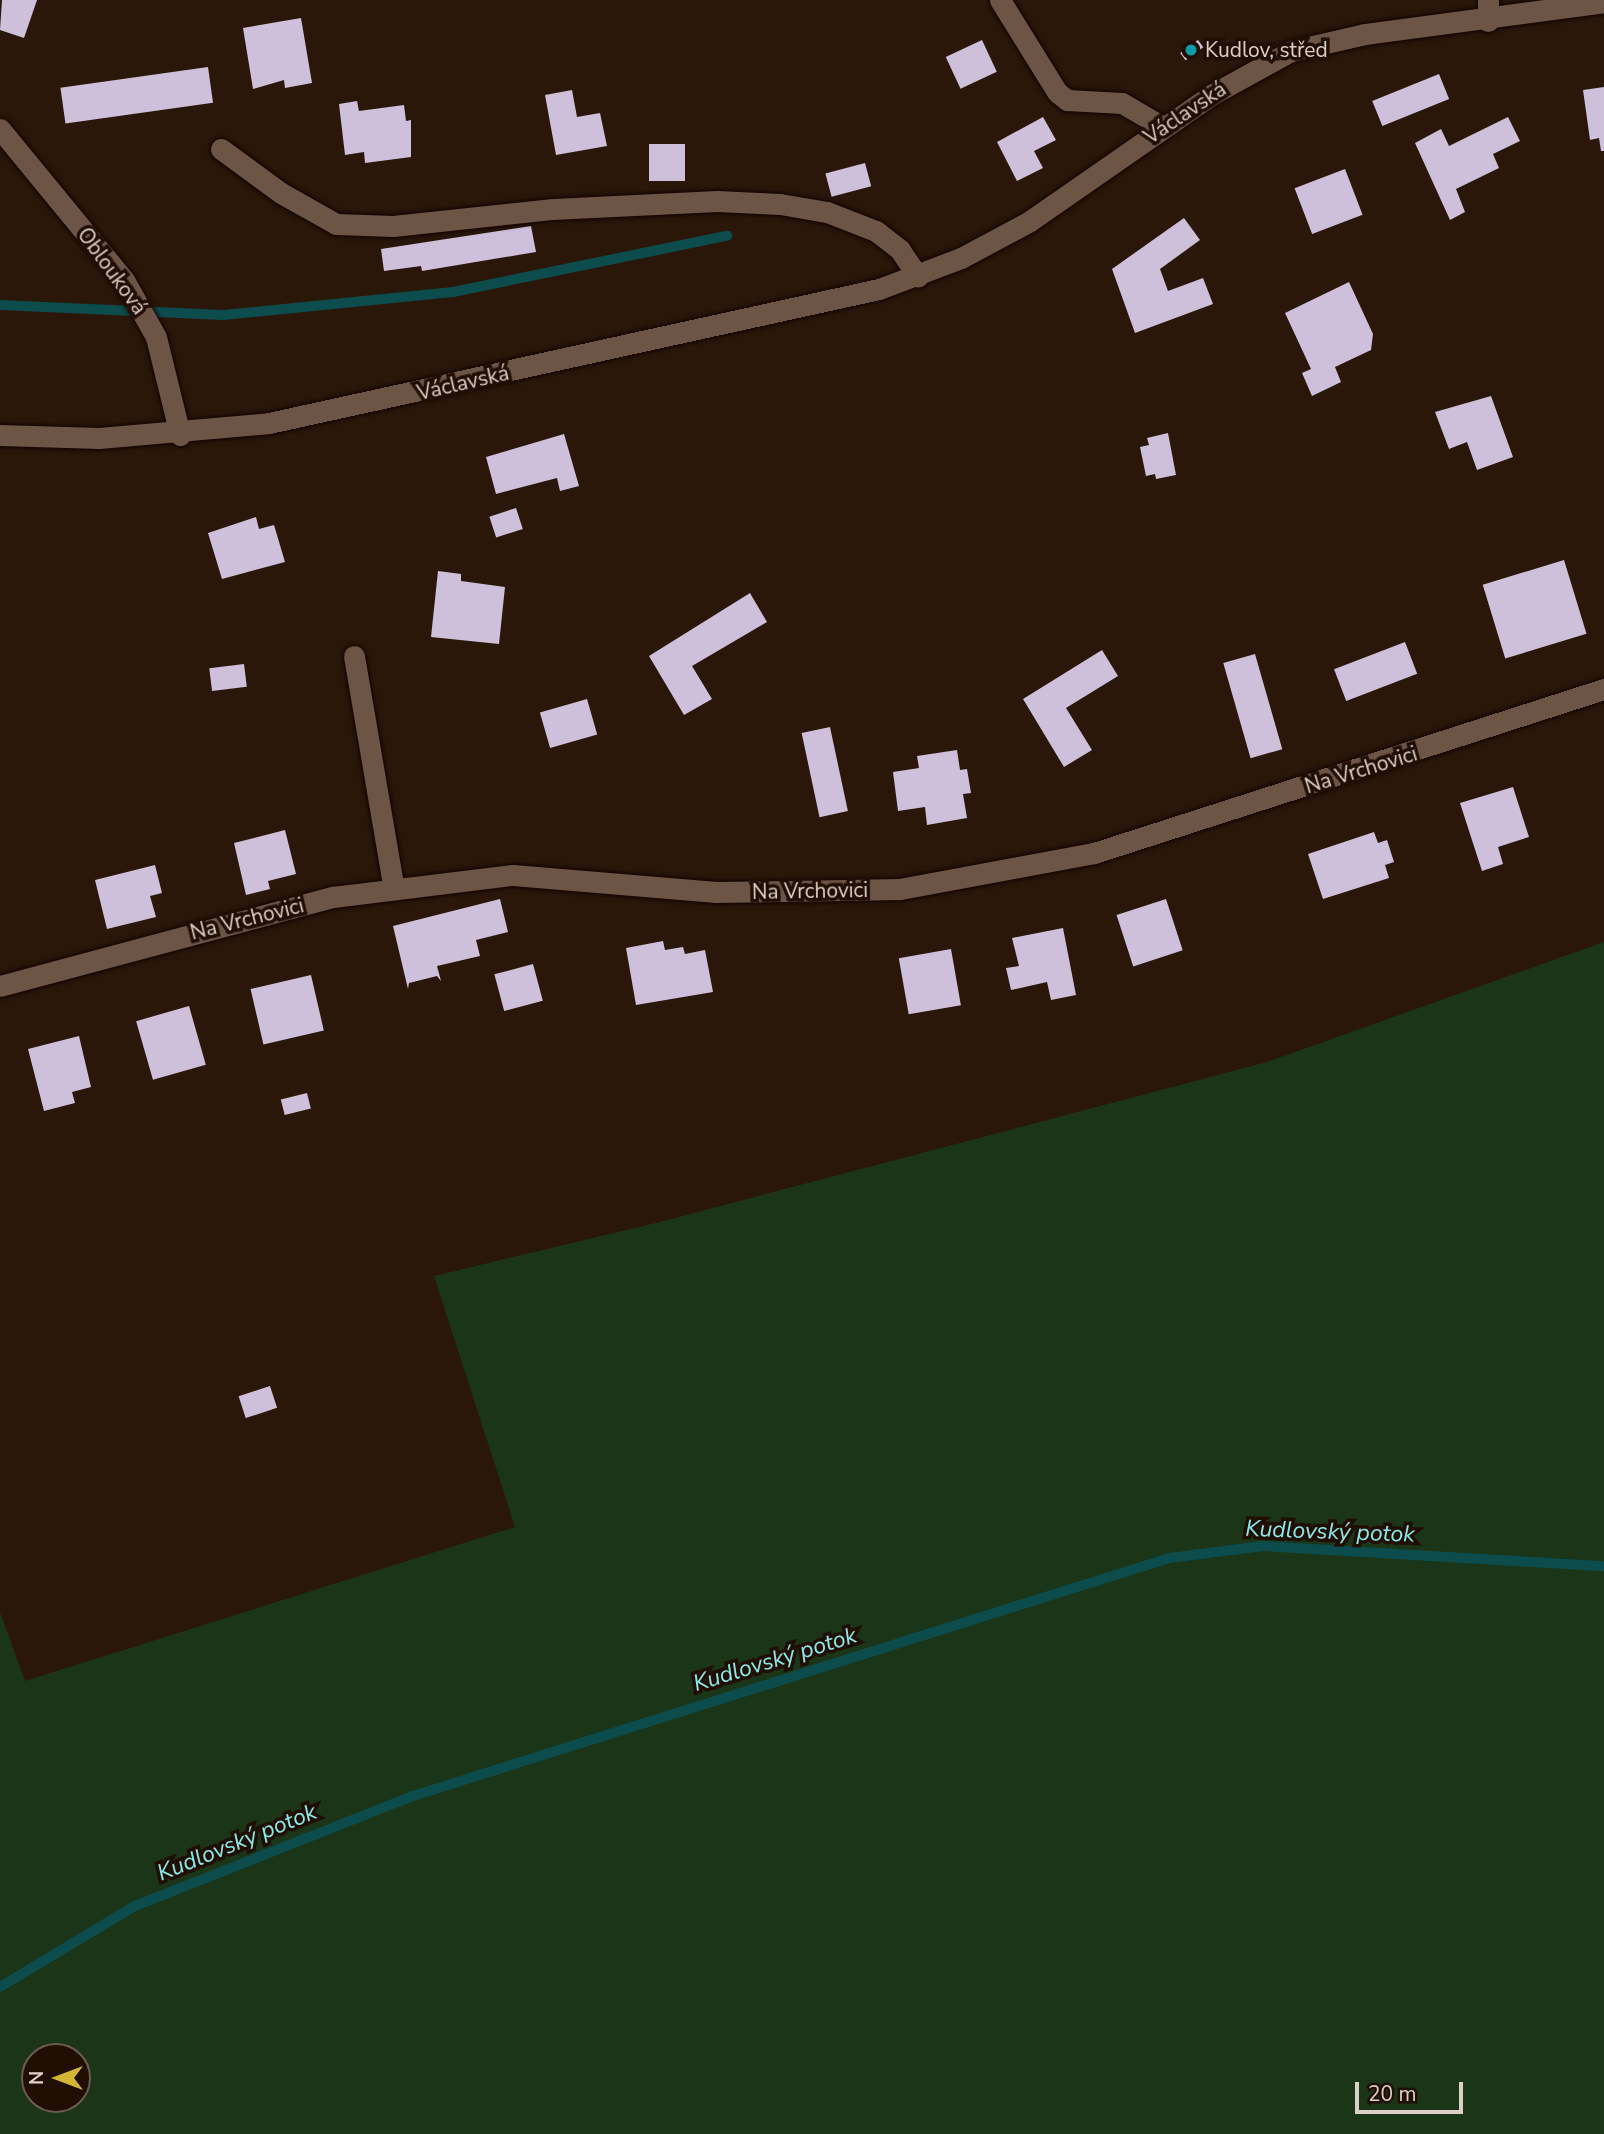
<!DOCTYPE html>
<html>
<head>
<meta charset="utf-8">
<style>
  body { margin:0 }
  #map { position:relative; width:1604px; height:2134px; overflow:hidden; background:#2b170a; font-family:"Nunito Sans",sans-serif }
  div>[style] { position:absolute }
  .green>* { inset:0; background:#1b3518 }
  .stream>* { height:10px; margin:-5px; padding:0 5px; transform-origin:5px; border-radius:5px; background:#0c4c4d }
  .building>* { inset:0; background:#cec0db; transform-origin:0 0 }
  .roads { filter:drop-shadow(0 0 2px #120300) drop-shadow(0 0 2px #120300) }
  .street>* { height:21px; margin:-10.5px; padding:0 10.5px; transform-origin:10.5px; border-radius:10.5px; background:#6d5546 }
  .secondary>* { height:21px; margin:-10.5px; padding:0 10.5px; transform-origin:10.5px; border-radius:10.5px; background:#6d5546 }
  .dots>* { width:19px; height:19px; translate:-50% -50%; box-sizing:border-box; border:4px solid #210e03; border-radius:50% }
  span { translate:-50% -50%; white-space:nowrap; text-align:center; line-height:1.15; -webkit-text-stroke:7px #210e03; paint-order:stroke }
  .poi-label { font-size:21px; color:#ddcfc6 }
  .left { translate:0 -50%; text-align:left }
  .street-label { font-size:21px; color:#ddcfc6 }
  .water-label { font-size:23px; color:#8ae8eb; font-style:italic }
  .north { position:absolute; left:21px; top:2043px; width:70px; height:70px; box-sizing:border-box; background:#210e03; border:2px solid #6c5b51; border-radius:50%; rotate:270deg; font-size:19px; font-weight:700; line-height:28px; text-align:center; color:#ddcfc6 }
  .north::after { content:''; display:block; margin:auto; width:24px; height:32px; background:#d5b535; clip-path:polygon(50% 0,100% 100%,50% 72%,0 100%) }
  .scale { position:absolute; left:1355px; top:2082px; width:108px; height:32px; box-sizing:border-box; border:4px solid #ddcfc6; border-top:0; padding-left:9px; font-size:21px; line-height:24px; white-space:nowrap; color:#ddcfc6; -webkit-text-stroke:5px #210e03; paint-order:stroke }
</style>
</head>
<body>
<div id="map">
  <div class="green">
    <div style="clip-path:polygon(evenodd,1604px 942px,1604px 2134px,0 2134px,0 1612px,25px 1681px,515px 1527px,434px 1276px,660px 1222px,1267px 1062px,1604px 942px,35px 2057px,77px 2057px,77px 2099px,35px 2099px,35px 2057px)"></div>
  </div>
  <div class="stream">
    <div style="left:0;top:305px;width:223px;rotate:2.6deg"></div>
    <div style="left:223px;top:315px;width:231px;rotate:-5.7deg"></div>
    <div style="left:453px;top:292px;width:280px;rotate:-11.6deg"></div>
    <div style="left:0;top:1987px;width:157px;rotate:-31deg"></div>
    <div style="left:135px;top:1906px;width:299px;rotate:-21.6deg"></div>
    <div style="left:413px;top:1796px;width:793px;rotate:-17.47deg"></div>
    <div style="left:1169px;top:1558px;width:95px;rotate:-7.3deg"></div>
    <div style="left:1263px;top:1546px;width:342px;rotate:3.4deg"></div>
  </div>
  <div class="building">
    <div style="clip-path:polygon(2px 0,37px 0,24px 38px,0 30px)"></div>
    <div style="clip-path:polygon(301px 18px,312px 83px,285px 88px,284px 80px,253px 89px,243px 28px)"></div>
    <div style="left:982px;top:40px;width:35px;height:40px;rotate:65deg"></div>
    <div style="left:1198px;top:40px;width:9px;height:22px;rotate:54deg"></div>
    <div style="left:208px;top:67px;width:36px;height:149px;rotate:82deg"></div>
    <div style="left:1439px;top:74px;width:27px;height:72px;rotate:68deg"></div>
    <div style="clip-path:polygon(1604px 87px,1604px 151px,1601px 151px,1599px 138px,1590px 140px,1583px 90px)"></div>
    <div style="clip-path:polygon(572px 90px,577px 117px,600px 113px,607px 146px,556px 155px,545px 95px)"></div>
    <div style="clip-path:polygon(357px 101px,359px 111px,404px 105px,406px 121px,411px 120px,411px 157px,365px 163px,364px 152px,345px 155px,339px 104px)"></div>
    <div style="clip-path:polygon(1043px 117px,1056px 140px,1034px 151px,1043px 168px,1017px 181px,997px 142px)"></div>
    <div style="clip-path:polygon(1508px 117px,1520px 141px,1493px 154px,1499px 168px,1456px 189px,1465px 212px,1450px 220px,1415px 143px,1441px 129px,1449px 146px)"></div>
    <div style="left:649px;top:144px;width:36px;height:37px"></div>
    <div style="left:865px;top:163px;width:24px;height:41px;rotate:75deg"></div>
    <div style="left:1345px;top:169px;width:49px;height:54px;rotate:69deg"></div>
    <div style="clip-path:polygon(1184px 218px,1200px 240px,1160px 269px,1168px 291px,1203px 278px,1213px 304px,1135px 333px,1112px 269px)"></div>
    <div style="clip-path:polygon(531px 226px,536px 252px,422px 271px,421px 266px,384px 271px,381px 249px)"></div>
    <div style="clip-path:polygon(1349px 282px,1373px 334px,1371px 350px,1335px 367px,1341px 382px,1312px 396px,1302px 373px,1311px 369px,1285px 313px)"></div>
    <div style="clip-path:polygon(1491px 396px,1513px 457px,1477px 470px,1467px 442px,1449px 449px,1435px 412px)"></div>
    <div style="clip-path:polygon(1168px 433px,1176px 475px,1156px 479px,1155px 474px,1146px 476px,1140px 447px,1149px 445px,1147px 438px)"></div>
    <div style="clip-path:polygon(564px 434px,579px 486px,560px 491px,557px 478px,496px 494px,486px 457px)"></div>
    <div style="left:516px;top:508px;width:22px;height:28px;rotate:72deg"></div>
    <div style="clip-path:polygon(256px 517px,259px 529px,274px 525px,285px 562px,222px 579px,208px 533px)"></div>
    <div style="left:1564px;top:560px;width:77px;height:85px;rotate:73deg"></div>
    <div style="clip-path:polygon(438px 571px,461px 574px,461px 581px,505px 587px,499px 644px,431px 637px)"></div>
    <div style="clip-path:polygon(750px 593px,767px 622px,692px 666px,712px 699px,684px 715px,649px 656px)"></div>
    <div style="left:1405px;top:642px;width:34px;height:76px;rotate:69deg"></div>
    <div style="clip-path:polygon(1102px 650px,1118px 676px,1066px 708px,1092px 750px,1064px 767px,1023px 699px)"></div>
    <div style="left:1255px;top:654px;width:99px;height:33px;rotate:74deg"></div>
    <div style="left:244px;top:664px;width:23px;height:35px;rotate:83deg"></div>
    <div style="left:587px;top:699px;width:37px;height:49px;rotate:74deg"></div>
    <div style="left:830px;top:727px;width:86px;height:29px;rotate:78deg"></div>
    <div style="clip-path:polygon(957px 750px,960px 770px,967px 769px,971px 793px,963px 794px,967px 818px,927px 825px,925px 807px,898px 811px,893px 772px,919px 768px,917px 756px)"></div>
    <div style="clip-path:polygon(1513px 787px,1529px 837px,1498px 847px,1503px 864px,1482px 871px,1460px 803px)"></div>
    <div style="clip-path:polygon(285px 830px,296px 874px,268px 881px,270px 889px,246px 895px,234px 843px)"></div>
    <div style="clip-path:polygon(1374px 832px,1378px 843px,1387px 840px,1394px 862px,1385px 865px,1389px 878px,1323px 899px,1308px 854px)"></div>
    <div style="clip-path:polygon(155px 865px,162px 893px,150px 896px,156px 917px,107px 929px,95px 880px)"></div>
    <div style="clip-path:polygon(500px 899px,508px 932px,476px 940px,480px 956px,437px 966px,441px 981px,437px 976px,409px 983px,408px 989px,393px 926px)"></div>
    <div style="left:1166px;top:899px;width:54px;height:52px;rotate:72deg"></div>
    <div style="clip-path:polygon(1063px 928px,1076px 995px,1051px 1000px,1047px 982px,1011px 990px,1006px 968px,1019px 966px,1012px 938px)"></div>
    <div style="clip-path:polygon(663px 941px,665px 950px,683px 947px,685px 954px,705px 950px,713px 992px,636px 1005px,626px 948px)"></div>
    <div style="left:951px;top:949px;width:57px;height:53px;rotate:80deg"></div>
    <div style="left:533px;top:964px;width:38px;height:40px;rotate:75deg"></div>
    <div style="left:311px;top:975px;width:57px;height:62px;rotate:77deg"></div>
    <div style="left:189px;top:1006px;width:61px;height:55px;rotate:74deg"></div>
    <div style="clip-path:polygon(79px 1036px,91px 1087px,72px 1092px,75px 1103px,44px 1111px,28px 1049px)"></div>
    <div style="left:307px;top:1093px;width:16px;height:27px;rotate:76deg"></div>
    <div style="left:270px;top:1386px;width:23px;height:33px;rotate:72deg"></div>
  </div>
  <div class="roads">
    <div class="street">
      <div style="left:1000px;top:0;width:108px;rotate:58.2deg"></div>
      <div style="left:1057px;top:92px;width:13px;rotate:39deg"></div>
      <div style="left:1067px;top:100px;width:55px;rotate:3.1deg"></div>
      <div style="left:1122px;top:103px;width:48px;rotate:30.3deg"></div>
      <div style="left:1488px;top:0;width:21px;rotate:90deg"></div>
      <div style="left:0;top:129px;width:195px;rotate:50.6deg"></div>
      <div style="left:124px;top:280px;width:65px;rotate:60.7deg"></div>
      <div style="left:156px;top:337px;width:101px;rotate:76.2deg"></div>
      <div style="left:221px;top:149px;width:74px;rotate:36.3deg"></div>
      <div style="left:281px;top:193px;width:63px;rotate:29.4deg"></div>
      <div style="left:336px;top:224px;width:57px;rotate:2deg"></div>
      <div style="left:393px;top:226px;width:161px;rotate:-6.1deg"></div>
      <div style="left:553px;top:209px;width:164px;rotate:-2.8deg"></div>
      <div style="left:717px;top:201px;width:63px;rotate:2.7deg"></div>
      <div style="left:780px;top:204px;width:48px;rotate:9.7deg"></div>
      <div style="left:827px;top:212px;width:53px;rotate:21.2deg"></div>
      <div style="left:876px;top:231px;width:31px;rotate:38deg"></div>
      <div style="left:900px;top:250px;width:32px;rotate:56deg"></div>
      <div style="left:354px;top:656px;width:236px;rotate:80.3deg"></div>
      <div style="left:0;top:986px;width:345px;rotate:-15deg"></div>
      <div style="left:333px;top:897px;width:181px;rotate:-7deg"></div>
      <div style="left:513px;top:875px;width:204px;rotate:4.8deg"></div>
      <div style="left:716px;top:892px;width:184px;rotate:-0.9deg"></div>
      <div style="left:900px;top:889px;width:197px;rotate:-10.5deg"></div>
      <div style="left:1094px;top:853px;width:536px;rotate:-17.83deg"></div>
    </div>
    <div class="secondary">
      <div style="left:0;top:435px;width:99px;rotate:1.7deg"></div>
      <div style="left:99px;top:438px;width:171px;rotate:-5deg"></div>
      <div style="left:269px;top:423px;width:625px;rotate:-12.39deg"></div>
      <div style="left:879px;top:289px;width:88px;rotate:-20.7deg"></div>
      <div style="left:961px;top:258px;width:78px;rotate:-28.2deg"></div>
      <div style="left:1030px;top:221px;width:221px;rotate:-34.8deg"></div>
      <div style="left:1211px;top:95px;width:91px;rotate:-28.8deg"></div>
      <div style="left:1291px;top:51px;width:76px;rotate:-12.9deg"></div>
      <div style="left:1365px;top:34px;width:241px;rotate:-7.6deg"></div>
    </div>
  </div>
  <div class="dots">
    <div style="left:1191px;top:50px;background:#0f9aa8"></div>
  </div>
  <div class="poi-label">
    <span class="left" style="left:1205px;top:50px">Kudlov, střed</span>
  </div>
  <div class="street-label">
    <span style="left:1185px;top:113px;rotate:-34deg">Václavská</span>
    <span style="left:112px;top:271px;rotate:54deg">Oblouková</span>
    <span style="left:463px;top:383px;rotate:-13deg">Václavská</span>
    <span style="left:1361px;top:770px;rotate:-17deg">Na Vrchovici</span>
    <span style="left:810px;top:891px;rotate:-1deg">Na Vrchovici</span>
    <span style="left:247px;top:919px;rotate:-14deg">Na Vrchovici</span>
  </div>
  <div class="water-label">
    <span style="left:1330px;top:1532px;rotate:2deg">Kudlovský potok</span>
    <span style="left:775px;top:1660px;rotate:-17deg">Kudlovský potok</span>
    <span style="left:237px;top:1843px;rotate:-22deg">Kudlovský potok</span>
  </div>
  <div class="north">N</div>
  <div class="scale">20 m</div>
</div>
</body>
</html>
